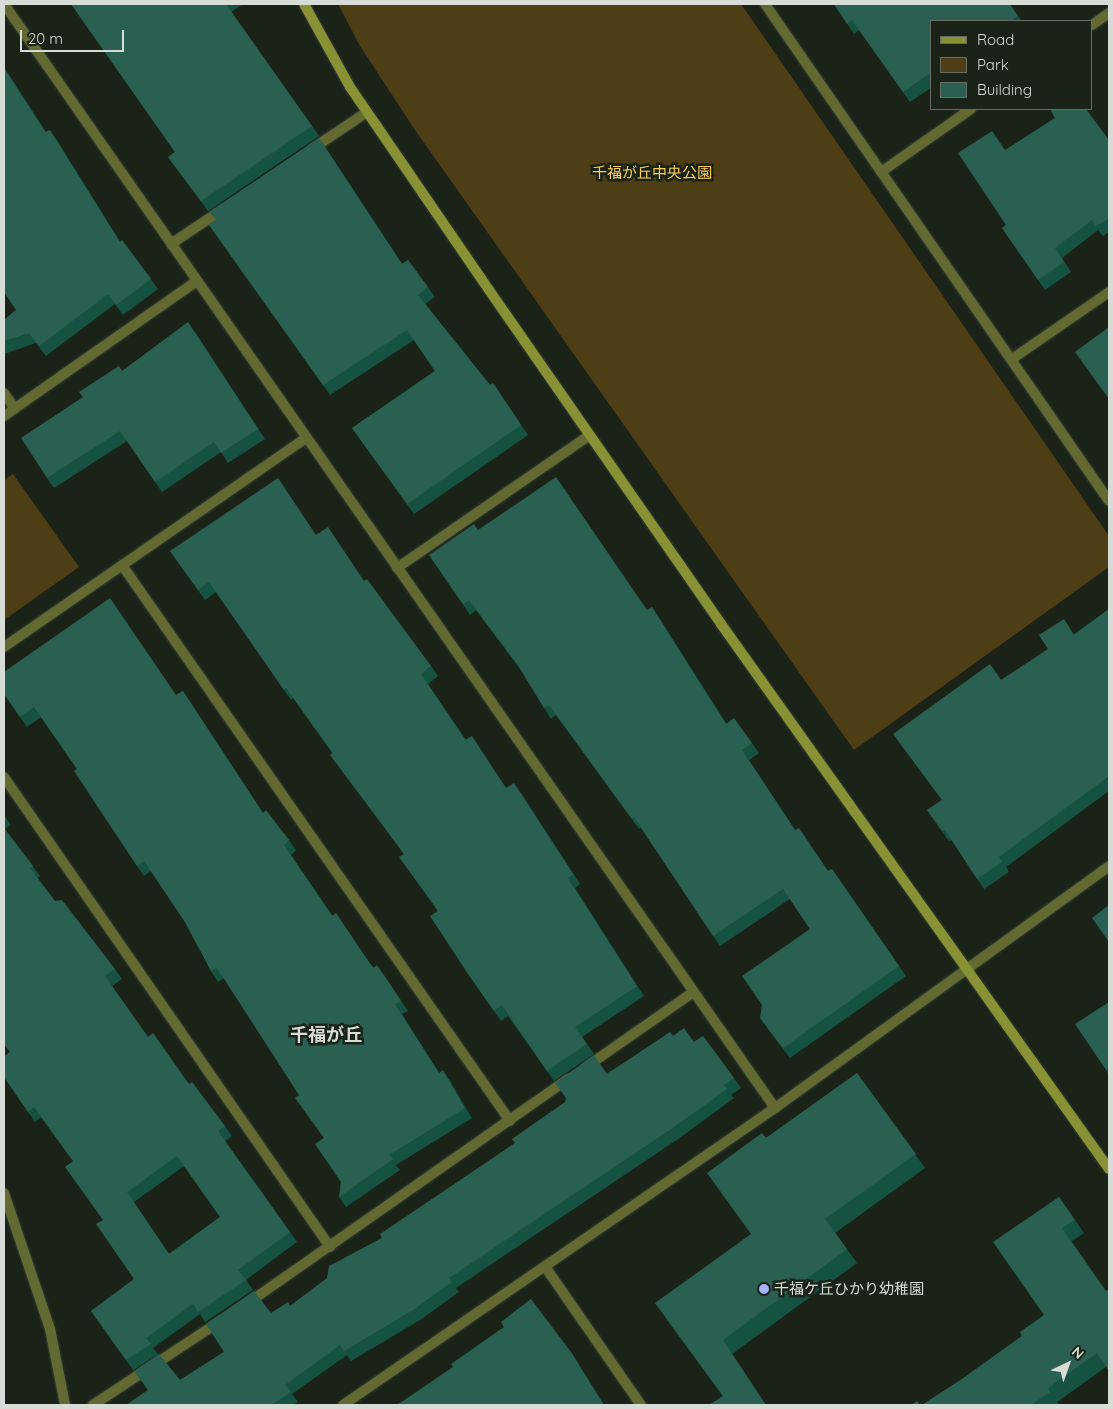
<!DOCTYPE html>
<html>
<head>
<meta charset="utf-8">
<style>
  body { margin:0 }
  #map { position:relative; width:1113px; height:1409px; overflow:hidden; background:#1b2319; font-family:Quicksand,"Noto Sans JP",sans-serif }
  div>[style] { position:absolute }
  .green>* { inset:0; background:#4d3e15 }
  .roads { filter:drop-shadow(0 0 1px #353d33) drop-shadow(0 0 1px #353d33) }
  .street>* { height:10px; margin:-5px; padding:0 5px; transform-origin:5px; border-radius:5px; background:#626931 }
  .secondary>* { height:10px; margin:-5px; padding:0 5px; transform-origin:5px; border-radius:5px; background:#889133 }
  .wall>* { inset:0; background:#155241 }
  .shaded-wall>* { inset:0; background:#0e392a }
  .building>* { inset:0; background:#2a6051 }
  .dots>* { width:14px; height:14px; translate:-50% -50%; box-sizing:border-box; border:2px solid #1b2319; border-radius:50% }
  span { translate:-50% -50%; white-space:nowrap; text-align:center; line-height:1.15; -webkit-text-stroke:5px #1b2319; paint-order:stroke }
  .park-label { font-size:15px; color:#fcce57 }
  .poi-label { font-size:15px; color:#d7ddd6 }
  .left { translate:0 -50%; text-align:left }
  .quarter-label { font-size:18px; color:#d7ddd6; font-weight:700 }
  .frame { position:absolute; inset:0; border:5px solid #d7ddd6; pointer-events:none }
  .legend { position:absolute; left:930px; top:20px; width:162px; height:90px; box-sizing:border-box; background:#1b2319; border:1px solid #666d65; margin:0; padding:6px 9px; list-style:none; font-size:15px; color:#d7ddd6 }
  .legend li { display:flex; align-items:center; gap:10px; height:25px }
  .legend b { width:25px; border:1px solid #666d65 }
  .north { position:absolute; left:1043px; top:1339px; width:50px; height:50px; -webkit-text-stroke:4px #1b2319; paint-order:stroke; rotate:42deg; font-size:14px; font-weight:700; line-height:20px; text-align:center; color:#d7ddd6 }
  .north::after { content:''; display:block; margin:auto; width:18px; height:22px; background:#d7ddd6; clip-path:polygon(50% 0,100% 100%,50% 72%,0 100%) }
  .scale { position:absolute; left:20px; top:30px; width:104px; height:22px; box-sizing:border-box; border:2px solid #d7ddd6; border-top:0; padding-left:6px; font-size:15px; line-height:18px; white-space:nowrap; color:#d7ddd6; -webkit-text-stroke:4px #1b2319; paint-order:stroke }
</style>
</head>
<body>
<div id="map">
  <div class="green">
    <div style="clip-path:polygon(338px 4px,741px 4px,1109px 536px,1109px 567px,854px 750px,415px 130px,360px 46px)"></div>
    <div style="clip-path:polygon(13px 474px,79px 567px,4px 620px,4px 480px)"></div>
  </div>
  <div class="roads">
    <div class="street">
      <div style="left:4px;top:4px;width:1347px;rotate:55.07deg"></div>
      <div style="left:765px;top:4px;width:604px;rotate:55.31deg"></div>
      <div style="left:1092px;top:25px;width:21px;rotate:-35deg"></div>
      <div style="left:312px;top:149px;width:66px;rotate:-33.9deg"></div>
      <div style="left:881px;top:172px;width:110px;rotate:-35deg"></div>
      <div style="left:171px;top:244px;width:63px;rotate:-33.9deg"></div>
      <div style="left:1012px;top:359px;width:118px;rotate:-34.6deg"></div>
      <div style="left:4px;top:393px;width:19px;rotate:55deg"></div>
      <div style="left:4px;top:416px;width:236px;rotate:-35deg"></div>
      <div style="left:122px;top:565px;width:678px;rotate:55.09deg"></div>
      <div style="left:397px;top:568px;width:234px;rotate:-34.6deg"></div>
      <div style="left:4px;top:647px;width:367px;rotate:-34.7deg"></div>
      <div style="left:4px;top:777px;width:572px;rotate:55.25deg"></div>
      <div style="left:586px;top:1067px;width:129px;rotate:-34.9deg"></div>
      <div style="left:4px;top:1193px;width:144px;rotate:71.3deg"></div>
      <div style="left:50px;top:1329px;width:77px;rotate:78.8deg"></div>
      <div style="left:546px;top:1268px;width:167px;rotate:55.3deg"></div>
      <div style="left:248px;top:1303px;width:391px;rotate:-35deg"></div>
      <div style="left:93px;top:1405px;width:151px;rotate:-33.4deg"></div>
      <div style="left:343px;top:1405px;width:524px;rotate:-34.51deg"></div>
      <div style="left:775px;top:1108px;width:412px;rotate:-35.9deg"></div>
    </div>
    <div class="secondary">
      <div style="left:304px;top:4px;width:95px;rotate:61deg"></div>
      <div style="left:350px;top:87px;width:246px;rotate:55.6deg"></div>
      <div style="left:489px;top:290px;width:407px;rotate:55.2deg"></div>
      <div style="left:721px;top:624px;width:669px;rotate:54.55deg"></div>
    </div>
  </div>
  <div class="wall">
    <div style="clip-path:polygon(71px 4px,243px 4px,231px 12px,319px 136px,208px 211px,168px 157px,175px 152px)"></div>
    <div style="clip-path:polygon(834px 4px,1018px 16px,1022px 21px,932px 21px,932px 87px,910px 102px,859px 30px,854px 34px)"></div>
    <div style="clip-path:polygon(4px 67px,46px 132px,57px 140px,120px 242px,122px 240px,158px 289px,123px 315px,115px 304px,46px 356px,36px 343px,4px 354px,4px 320px,16px 310px)"></div>
    <div style="clip-path:polygon(1109px 140px,1109px 232px,1103px 236px,1098px 230px,1062px 258px,1071px 272px,1045px 290px,1002px 228px,1006px 225px,1005px 150px)"></div>
    <div style="clip-path:polygon(326px 148px,402px 264px,408px 260px,435px 297px,425px 304px,490px 385px,493px 383px,528px 435px,414px 514px,352px 428px,435px 371px,414px 340px,330px 395px,209px 225px)"></div>
    <div style="clip-path:polygon(195px 332px,265px 439px,228px 463px,221px 452px,162px 492px,127px 441px,54px 488px,47px 478px,122px 371px)"></div>
    <div style="clip-path:polygon(478px 530px,647px 610px,652px 607px,726px 723px,752px 743px,759px 753px,749px 760px,795px 830px,828px 871px,832px 869px,906px 976px,790px 1058px,767px 1028px,810px 929px,790px 899px,720px 946px,641px 828px,639px 829px,556px 715px,551px 719px,520px 669px,476px 610px,470px 615px,429px 555px)"></div>
    <div style="clip-path:polygon(316px 535px,364px 581px,431px 666px,438px 676px,428px 684px,466px 740px,506px 788px,521px 793px,580px 884px,575px 888px,644px 996px,582px 1037px,594px 1054px,554px 1081px,508px 1016px,501px 1021px,466px 971px,438px 911px,404px 854px,293px 698px,291px 700px,216px 592px,205px 600px,170px 551px)"></div>
    <div style="clip-path:polygon(1109px 609px,1109px 791px,1006px 867px,1009px 872px,984px 889px,952px 840px,949px 841px,927px 810px,942px 800px,1001px 680px,1074px 634px)"></div>
    <div style="clip-path:polygon(183px 691px,263px 813px,289px 840px,296px 850px,291px 855px,332px 915px,373px 967px,384px 975px,408px 1011px,402px 1014px,439px 1073px,450px 1080px,472px 1118px,396px 1165px,400px 1170px,346px 1207px,339px 1197px,341px 1182px,324px 1138px,299px 1095px,224px 978px,218px 982px,211px 971px,185px 922px,151px 871px,144px 876px,137px 866px,77px 769px,41px 717px,27px 727px,4px 694px,176px 695px)"></div>
    <div style="clip-path:polygon(evenodd,4px 815px,11px 825px,5px 829px,40px 876px,37px 878px,55px 901px,115px 969px,122px 979px,112px 986px,148px 1037px,225px 1126px,232px 1136px,225px 1141px,297px 1242px,246px 1280px,253px 1290px,205px 1322px,200px 1314px,153px 1348px,158px 1354px,133px 1370px,91px 1311px,134px 1279px,103px 1220px,73px 1161px,41px 1117px,35px 1122px,4px 1077px,10px 1052px,4px 1044px,4px 815px,184px 1166px,220px 1217px,169px 1254px,134px 1202px,184px 1166px)"></div>
    <div style="clip-path:polygon(1109px 1002px,1109px 1075px,1106px 1070px)"></div>
    <div style="clip-path:polygon(673px 1036px,694px 1042px,703px 1036px,741px 1088px,731px 1095px,734px 1098px,681px 1137px,456px 1288px,459px 1292px,420px 1320px,351px 1361px,347px 1355px,292px 1394px,298px 1402px,293px 1405px,126px 1405px,180px 1380px,224px 1352px,271px 1313px,290px 1306px,382px 1238px,515px 1143px,607px 1073px)"></div>
    <div style="clip-path:polygon(857px 1073px,925px 1168px,835px 1233px,857px 1263px,732px 1354px,723px 1396px,665px 1317px,751px 1234px,766px 1138px)"></div>
    <div style="clip-path:polygon(1059px 1197px,1084px 1233px,1072px 1241px,1106px 1367px,1057px 1402px,1060px 1405px,922px 1405px,962px 1379px,1022px 1336px,1044px 1315px)"></div>
  </div>
  <div class="shaded-wall">
    <div style="clip-path:polygon(50px 130px,57px 140px,127px 252px,120px 242px)"></div>
    <div style="clip-path:polygon(319px 138px,326px 148px,409px 274px,402px 264px)"></div>
    <div style="clip-path:polygon(652px 607px,659px 617px,733px 734px,726px 724px)"></div>
    <div style="clip-path:polygon(568px 878px,575px 888px,644px 996px,637px 986px)"></div>
    <div style="clip-path:polygon(395px 1004px,402px 1014px,446px 1083px,439px 1073px)"></div>
    <div style="clip-path:polygon(443px 1070px,450px 1080px,472px 1118px,465px 1108px)"></div>
    <div style="clip-path:polygon(571px 1352px,578px 1362px,604px 1405px)"></div>
  </div>
  <div class="building">
    <div style="clip-path:polygon(71px 4px,226px 4px,312px 126px,201px 201px,168px 157px,175px 152px)"></div>
    <div style="clip-path:polygon(834px 4px,1010px 4px,1018px 16px,1011px 21px,932px 21px,932px 72px,903px 92px,852px 20px,847px 24px)"></div>
    <div style="clip-path:polygon(4px 68px,45px 132px,50px 130px,120px 242px,122px 240px,151px 279px,116px 305px,108px 294px,39px 346px,29px 333px,4px 341px,4px 320px,16px 310px,4px 292px)"></div>
    <div style="clip-path:polygon(1050px 109px,1086px 109px,1109px 140px,1109px 221px,1108px 219px,1096px 226px,1092px 220px,1055px 248px,1064px 262px,1038px 280px,1002px 228px,1006px 225px,958px 153px,992px 131px,1005px 150px,1055px 118px)"></div>
    <div style="clip-path:polygon(319px 138px,402px 264px,408px 260px,428px 287px,418px 295px,490px 385px,493px 383px,521px 425px,407px 504px,352px 428px,435px 371px,407px 330px,323px 385px,209px 225px,216px 220px,209px 212px)"></div>
    <div style="clip-path:polygon(188px 322px,258px 429px,221px 453px,214px 442px,155px 482px,120px 431px,47px 478px,21px 438px,83px 397px,79px 392px,119px 366px,122px 371px)"></div>
    <div style="clip-path:polygon(1109px 327px,1109px 399px,1075px 352px)"></div>
    <div style="clip-path:polygon(556px 477px,647px 610px,652px 607px,726px 724px,734px 718px,752px 743px,742px 750px,795px 830px,799px 828px,828px 871px,832px 869px,899px 966px,783px 1048px,760px 1018px,762px 1005px,742px 976px,810px 929px,783px 889px,713px 936px,634px 817px,632px 819px,549px 705px,544px 708px,518px 665px,469px 600px,463px 604px,429px 555px,474px 524px,478px 530px)"></div>
    <div style="clip-path:polygon(278px 478px,316px 535px,328px 527px,364px 581px,367px 579px,431px 666px,421px 674px,465px 740px,472px 736px,506px 788px,514px 783px,573px 874px,568px 878px,637px 986px,575px 1027px,587px 1044px,547px 1071px,502px 1005px,494px 1011px,466px 971px,430px 916px,438px 911px,399px 857px,404px 854px,330px 755px,333px 753px,286px 688px,284px 690px,209px 582px,198px 590px,170px 551px)"></div>
    <div style="clip-path:polygon(110px 598px,176px 695px,183px 691px,263px 813px,266px 810px,289px 840px,284px 845px,332px 916px,336px 913px,373px 968px,377px 965px,401px 1001px,395px 1004px,439px 1073px,443px 1070px,465px 1108px,389px 1155px,393px 1159px,339px 1197px,341px 1182px,315px 1144px,324px 1138px,295px 1098px,299px 1095px,217px 968px,211px 971px,185px 922px,144px 861px,137px 866px,74px 771px,77px 769px,34px 707px,20px 717px,4px 694px,4px 672px)"></div>
    <div style="clip-path:polygon(1109px 609px,1109px 776px,999px 857px,1002px 862px,977px 879px,945px 830px,942px 831px,927px 810px,942px 800px,893px 734px,990px 664px,1001px 680px,1048px 649px,1039px 635px,1064px 619px,1074px 635px)"></div>
    <div style="clip-path:polygon(evenodd,4px 828px,33px 866px,30px 868px,55px 901px,62px 900px,115px 969px,105px 976px,148px 1037px,153px 1033px,189px 1084px,192px 1082px,225px 1126px,218px 1131px,290px 1232px,238px 1270px,246px 1280px,198px 1312px,193px 1304px,146px 1338px,151px 1344px,126px 1360px,91px 1311px,134px 1279px,96px 1224px,103px 1220px,65px 1167px,73px 1161px,34px 1107px,28px 1112px,4px 1077px,4px 1056px,10px 1052px,4px 1044px,4px 828px,177px 1156px,220px 1217px,169px 1254px,127px 1192px,177px 1156px)"></div>
    <div style="clip-path:polygon(1109px 905px,1109px 942px,1092px 918px)"></div>
    <div style="clip-path:polygon(1109px 1002px,1109px 1067px,1106px 1070px,1075px 1024px)"></div>
    <div style="clip-path:polygon(684px 1028px,694px 1042px,703px 1036px,734px 1078px,724px 1085px,727px 1089px,674px 1127px,449px 1278px,452px 1282px,413px 1310px,344px 1351px,340px 1345px,285px 1385px,291px 1392px,271px 1405px,261px 1405px,260px 1404px,258px 1405px,126px 1405px,148px 1390px,134px 1371px,159px 1354px,180px 1380px,224px 1352px,206px 1324px,254px 1291px,271px 1313px,288px 1302px,290px 1306px,327px 1278px,329px 1266px,382px 1238px,380px 1234px,515px 1143px,512px 1139px,565px 1102px,566px 1098px,555px 1083px,594px 1055px,607px 1074px,670px 1032px,673px 1036px)"></div>
    <div style="clip-path:polygon(857px 1073px,916px 1154px,825px 1219px,847px 1249px,723px 1340px,766px 1405px,709px 1405px,723px 1396px,655px 1303px,751px 1234px,707px 1173px,762px 1133px,766px 1138px)"></div>
    <div style="clip-path:polygon(1059px 1197px,1075px 1220px,1062px 1228px,1106px 1291px,1109px 1289px,1109px 1371px,1097px 1353px,1048px 1388px,1050px 1392px,1031px 1405px,922px 1405px,962px 1379px,1022px 1336px,1020px 1332px,1044px 1315px,993px 1242px)"></div>
    <div style="clip-path:polygon(531px 1299px,571px 1352px,604px 1405px,397px 1405px,453px 1367px,451px 1364px,504px 1327px,501px 1322px)"></div>
    <div style="clip-path:polygon(917px 1401px,920px 1405px,911px 1405px)"></div>
  </div>
  <div class="dots">
    <div style="left:764px;top:1289px;background:#a7b1fc"></div>
  </div>
  <div class="park-label">
    <span style="left:652px;top:173px">千福が丘中央公園</span>
  </div>
  <div class="poi-label">
    <span class="left" style="left:774px;top:1289px">千福ケ丘ひかり幼稚園</span>
  </div>
  <div class="quarter-label">
    <span style="left:326px;top:1035px">千福が丘</span>
  </div>
  <div class="frame"></div>
  <ul class="legend">
  <li><b style="height:6px;background:#889133"></b>Road</li>
  <li><b style="height:14px;background:#4d3e15"></b>Park</li>
  <li><b style="height:14px;background:#2a6051"></b>Building</li>
  </ul>
  <div class="north">N</div>
  <div class="scale">20 m</div>
</div>
</body>
</html>
